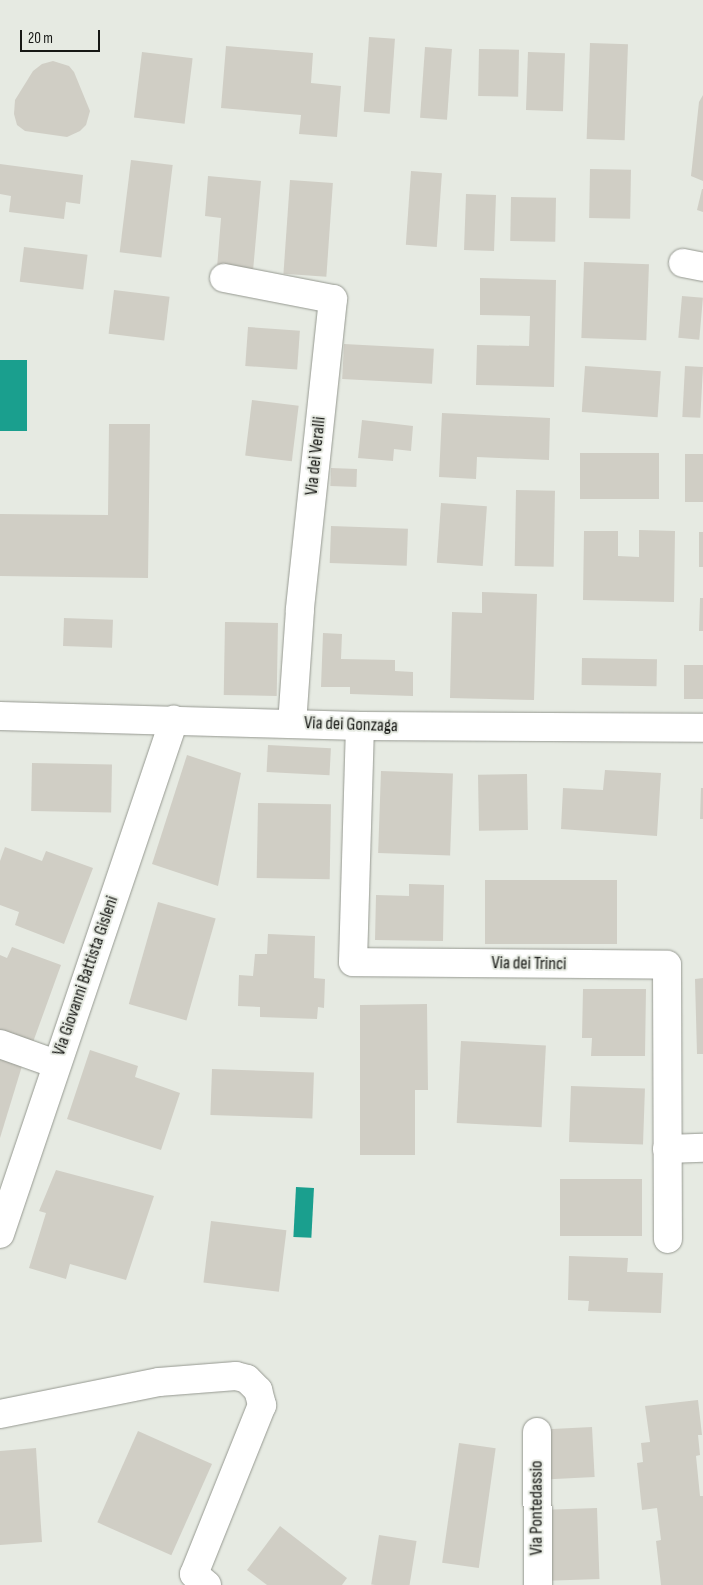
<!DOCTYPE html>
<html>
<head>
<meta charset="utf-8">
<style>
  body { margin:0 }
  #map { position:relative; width:703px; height:1585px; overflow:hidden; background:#e6eae2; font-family:"Sofia Sans Condensed",sans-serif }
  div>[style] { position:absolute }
  .water>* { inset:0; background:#1a9f8e; transform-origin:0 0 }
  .building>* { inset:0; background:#d0cec5; transform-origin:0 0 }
  .roads { filter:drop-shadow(0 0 1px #969991) drop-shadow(0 0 1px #969991) }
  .minor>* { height:28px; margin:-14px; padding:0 14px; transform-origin:14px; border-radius:14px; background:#fff }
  span { translate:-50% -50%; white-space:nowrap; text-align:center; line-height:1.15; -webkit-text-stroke:4px #e6eae2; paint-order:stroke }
  .street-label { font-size:18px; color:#171815 }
  .scale { position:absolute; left:20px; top:30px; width:80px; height:22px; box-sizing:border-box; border:2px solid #171815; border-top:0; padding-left:6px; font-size:15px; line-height:18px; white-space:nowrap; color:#171815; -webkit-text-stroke:4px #e6eae2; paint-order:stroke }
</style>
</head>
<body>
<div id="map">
  <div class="water">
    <div style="left:0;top:360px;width:27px;height:71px"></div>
    <div style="left:296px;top:1187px;width:18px;height:50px;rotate:3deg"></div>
  </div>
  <div class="building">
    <div style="left:369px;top:37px;width:26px;height:75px;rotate:4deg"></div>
    <div style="left:590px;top:43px;width:38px;height:96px;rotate:2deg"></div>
    <div style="clip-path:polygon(226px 46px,313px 53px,311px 83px,341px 86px,337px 137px,299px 134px,301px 115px,221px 108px)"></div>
    <div style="left:425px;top:47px;width:27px;height:71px;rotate:4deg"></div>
    <div style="left:479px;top:49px;width:40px;height:47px;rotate:1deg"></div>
    <div style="left:142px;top:52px;width:51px;height:66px;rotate:7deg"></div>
    <div style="left:528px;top:52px;width:37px;height:58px;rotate:2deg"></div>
    <div style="clip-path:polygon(53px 61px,69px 66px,74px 72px,90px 111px,86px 125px,80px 131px,67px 137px,25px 131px,17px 125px,14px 114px,15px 100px,33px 71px,42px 64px)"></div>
    <div style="clip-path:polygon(703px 95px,703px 181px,691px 176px,699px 102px)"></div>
    <div style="left:131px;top:160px;width:42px;height:93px;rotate:7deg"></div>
    <div style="clip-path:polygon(0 164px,83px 175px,80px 204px,66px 202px,64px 219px,9px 212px,11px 196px,0 194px)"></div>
    <div style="left:590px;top:169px;width:41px;height:49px;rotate:1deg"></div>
    <div style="left:411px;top:171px;width:31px;height:74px;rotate:4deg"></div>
    <div style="clip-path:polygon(208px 176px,261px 181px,253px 271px,217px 268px,221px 218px,205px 216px)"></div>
    <div style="left:290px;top:180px;width:43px;height:94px;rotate:4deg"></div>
    <div style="clip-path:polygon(702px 189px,703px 189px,703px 212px,697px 210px)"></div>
    <div style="left:466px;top:194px;width:30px;height:56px;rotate:2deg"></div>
    <div style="left:511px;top:197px;width:45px;height:44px;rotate:1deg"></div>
    <div style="left:24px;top:247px;width:64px;height:35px;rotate:7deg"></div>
    <div style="left:584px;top:262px;width:65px;height:76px;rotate:2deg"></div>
    <div style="clip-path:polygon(480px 278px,556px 280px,554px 387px,476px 385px,477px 345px,529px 346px,530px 316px,480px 315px)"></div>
    <div style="left:114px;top:290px;width:56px;height:44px;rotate:7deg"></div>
    <div style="left:682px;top:296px;width:21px;height:42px;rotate:5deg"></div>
    <div style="left:248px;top:327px;width:52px;height:39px;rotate:4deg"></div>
    <div style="left:344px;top:344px;width:90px;height:35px;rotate:3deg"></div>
    <div style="left:585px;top:366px;width:76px;height:46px;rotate:4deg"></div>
    <div style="left:685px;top:366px;width:18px;height:51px;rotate:3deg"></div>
    <div style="left:252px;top:400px;width:47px;height:56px;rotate:7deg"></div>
    <div style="clip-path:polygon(442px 413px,550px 418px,549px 460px,477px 457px,476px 479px,439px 477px)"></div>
    <div style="clip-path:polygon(362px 420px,413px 426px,411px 451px,394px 449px,393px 461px,358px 458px)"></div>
    <div style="clip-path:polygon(109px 424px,150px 424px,148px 578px,0 576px,0 514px,108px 515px)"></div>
    <div style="left:580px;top:453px;width:79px;height:46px"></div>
    <div style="left:685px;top:454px;width:18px;height:48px"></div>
    <div style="left:331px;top:468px;width:26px;height:18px;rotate:2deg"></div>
    <div style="left:516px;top:490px;width:39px;height:76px;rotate:1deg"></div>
    <div style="left:441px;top:503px;width:46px;height:60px;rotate:4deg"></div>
    <div style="left:331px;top:526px;width:77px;height:37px;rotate:2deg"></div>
    <div style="clip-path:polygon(639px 530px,675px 531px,674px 602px,583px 600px,584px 531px,618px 531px,618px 556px,639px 557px)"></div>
    <div style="left:699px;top:532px;width:4px;height:35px"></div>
    <div style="clip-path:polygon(482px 592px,537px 594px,534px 700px,450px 698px,452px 612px,482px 613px)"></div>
    <div style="clip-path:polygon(700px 598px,703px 598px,703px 631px,699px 631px)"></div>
    <div style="left:64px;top:618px;width:49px;height:28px;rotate:2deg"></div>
    <div style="left:225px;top:622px;width:53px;height:73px;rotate:1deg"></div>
    <div style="clip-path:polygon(323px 633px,342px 634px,341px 659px,395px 660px,395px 671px,413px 672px,413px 696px,350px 694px,350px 687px,321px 687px)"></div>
    <div style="left:582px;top:658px;width:75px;height:27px;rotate:1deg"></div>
    <div style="left:684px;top:665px;width:19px;height:34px"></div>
    <div style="left:268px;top:745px;width:63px;height:27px;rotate:3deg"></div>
    <div style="clip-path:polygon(187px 755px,241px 773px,218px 886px,152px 864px)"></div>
    <div style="left:32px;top:763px;width:80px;height:48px;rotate:1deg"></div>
    <div style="clip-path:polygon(605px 770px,661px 773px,657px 836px,561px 829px,563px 788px,603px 790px)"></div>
    <div style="left:381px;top:771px;width:72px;height:82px;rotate:2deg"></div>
    <div style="left:527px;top:774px;width:56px;height:49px;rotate:89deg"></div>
    <div style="clip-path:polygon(701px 788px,703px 788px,703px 819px,700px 819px)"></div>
    <div style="left:258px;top:803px;width:73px;height:75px;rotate:1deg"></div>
    <div style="clip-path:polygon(5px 847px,42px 861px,46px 851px,93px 868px,64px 944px,15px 925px,19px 912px,0 905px,0 861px)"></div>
    <div style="left:485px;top:880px;width:132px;height:64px"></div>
    <div style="clip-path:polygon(409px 884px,444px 885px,443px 941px,375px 940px,376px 895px,409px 896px)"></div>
    <div style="left:158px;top:902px;width:60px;height:106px;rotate:16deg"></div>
    <div style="clip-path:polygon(268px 934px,315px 936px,314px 978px,325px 979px,324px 1008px,318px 1007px,317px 1019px,260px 1017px,260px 1007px,238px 1006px,239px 975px,253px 976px,255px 954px,267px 954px)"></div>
    <div style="clip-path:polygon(12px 947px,61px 965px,32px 1045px,0 1033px,0 955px,7px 958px)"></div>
    <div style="clip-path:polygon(703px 978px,703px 1054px,697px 1054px,695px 979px)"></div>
    <div style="clip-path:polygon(583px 989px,646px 989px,645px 1056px,591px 1056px,592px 1038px,582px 1038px)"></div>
    <div style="clip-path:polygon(427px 1004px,428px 1090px,415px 1090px,415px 1155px,360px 1155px,360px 1005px)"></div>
    <div style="left:461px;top:1041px;width:85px;height:82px;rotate:3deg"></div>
    <div style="clip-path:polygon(90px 1050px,138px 1066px,135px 1077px,180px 1093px,161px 1150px,67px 1119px)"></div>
    <div style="clip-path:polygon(0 1059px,22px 1066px,0 1138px)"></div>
    <div style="left:212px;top:1069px;width:102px;height:46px;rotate:2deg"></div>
    <div style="left:571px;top:1086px;width:74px;height:56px;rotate:2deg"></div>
    <div style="clip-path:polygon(56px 1170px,154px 1196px,126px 1280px,70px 1264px,66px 1279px,29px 1268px,46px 1213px,39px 1211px)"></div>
    <div style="left:560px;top:1179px;width:82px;height:57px"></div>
    <div style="left:211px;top:1221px;width:76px;height:62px;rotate:7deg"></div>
    <div style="clip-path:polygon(569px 1256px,628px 1258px,627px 1272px,663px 1273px,661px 1313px,588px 1311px,589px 1301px,568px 1300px)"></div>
    <div style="clip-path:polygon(698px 1400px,702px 1435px,698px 1435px,700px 1455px,696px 1456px,700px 1496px,703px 1496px,703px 1585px,661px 1585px,656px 1541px,661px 1540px,657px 1508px,642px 1510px,637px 1463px,643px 1462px,641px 1443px,650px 1442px,645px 1406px)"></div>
    <div style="left:592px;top:1427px;width:50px;height:45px;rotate:87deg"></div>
    <div style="left:138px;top:1431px;width:81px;height:100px;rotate:24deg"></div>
    <div style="left:459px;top:1443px;width:37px;height:121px;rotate:8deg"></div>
    <div style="clip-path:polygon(36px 1448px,42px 1542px,0 1545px,0 1451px)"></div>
    <div style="left:597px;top:1508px;width:71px;height:51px;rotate:88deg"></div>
    <div style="clip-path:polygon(280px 1526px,347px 1578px,342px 1585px,267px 1585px,247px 1570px)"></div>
    <div style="left:379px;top:1535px;width:38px;height:50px;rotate:9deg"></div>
  </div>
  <div class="roads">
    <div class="minor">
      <div style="left:683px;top:263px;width:20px;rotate:11deg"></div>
      <div style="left:224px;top:278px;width:111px;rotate:10.9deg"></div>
      <div style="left:333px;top:299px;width:313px;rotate:96.1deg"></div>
      <div style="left:300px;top:610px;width:113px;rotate:94deg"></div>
      <div style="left:0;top:716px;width:360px;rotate:1.6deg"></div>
      <div style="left:360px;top:726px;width:343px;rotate:0.3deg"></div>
      <div style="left:360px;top:726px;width:236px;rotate:91.7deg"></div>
      <div style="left:353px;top:962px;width:314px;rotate:0.5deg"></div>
      <div style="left:667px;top:965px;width:274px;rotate:89.8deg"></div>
      <div style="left:0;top:1044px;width:59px;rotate:19.7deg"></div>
      <div style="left:667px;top:1149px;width:36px;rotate:-2deg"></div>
      <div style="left:0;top:1234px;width:543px;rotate:-71.3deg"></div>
      <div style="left:0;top:1414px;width:162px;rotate:-11.4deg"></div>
      <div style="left:159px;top:1382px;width:77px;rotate:-4.5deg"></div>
      <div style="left:236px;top:1376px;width:11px;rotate:15deg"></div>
      <div style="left:247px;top:1379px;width:16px;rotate:45deg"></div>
      <div style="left:258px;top:1390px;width:16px;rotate:75deg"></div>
      <div style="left:262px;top:1405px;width:182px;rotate:111.9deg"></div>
      <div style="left:194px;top:1574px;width:17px;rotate:40deg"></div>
      <div style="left:537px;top:1432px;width:153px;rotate:89.6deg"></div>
    </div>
  </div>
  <div class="street-label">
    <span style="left:316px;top:456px;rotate:-84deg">Via dei Veralli</span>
    <span style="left:351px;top:725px;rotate:2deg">Via dei Gonzaga</span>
    <span style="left:529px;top:964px;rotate:1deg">Via dei Trinci</span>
    <span style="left:86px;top:976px;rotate:-71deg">Via Giovanni Battista Gisleni</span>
    <span style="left:537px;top:1508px;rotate:-90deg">Via Pontedassio</span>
  </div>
  <div class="scale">20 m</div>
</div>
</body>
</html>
